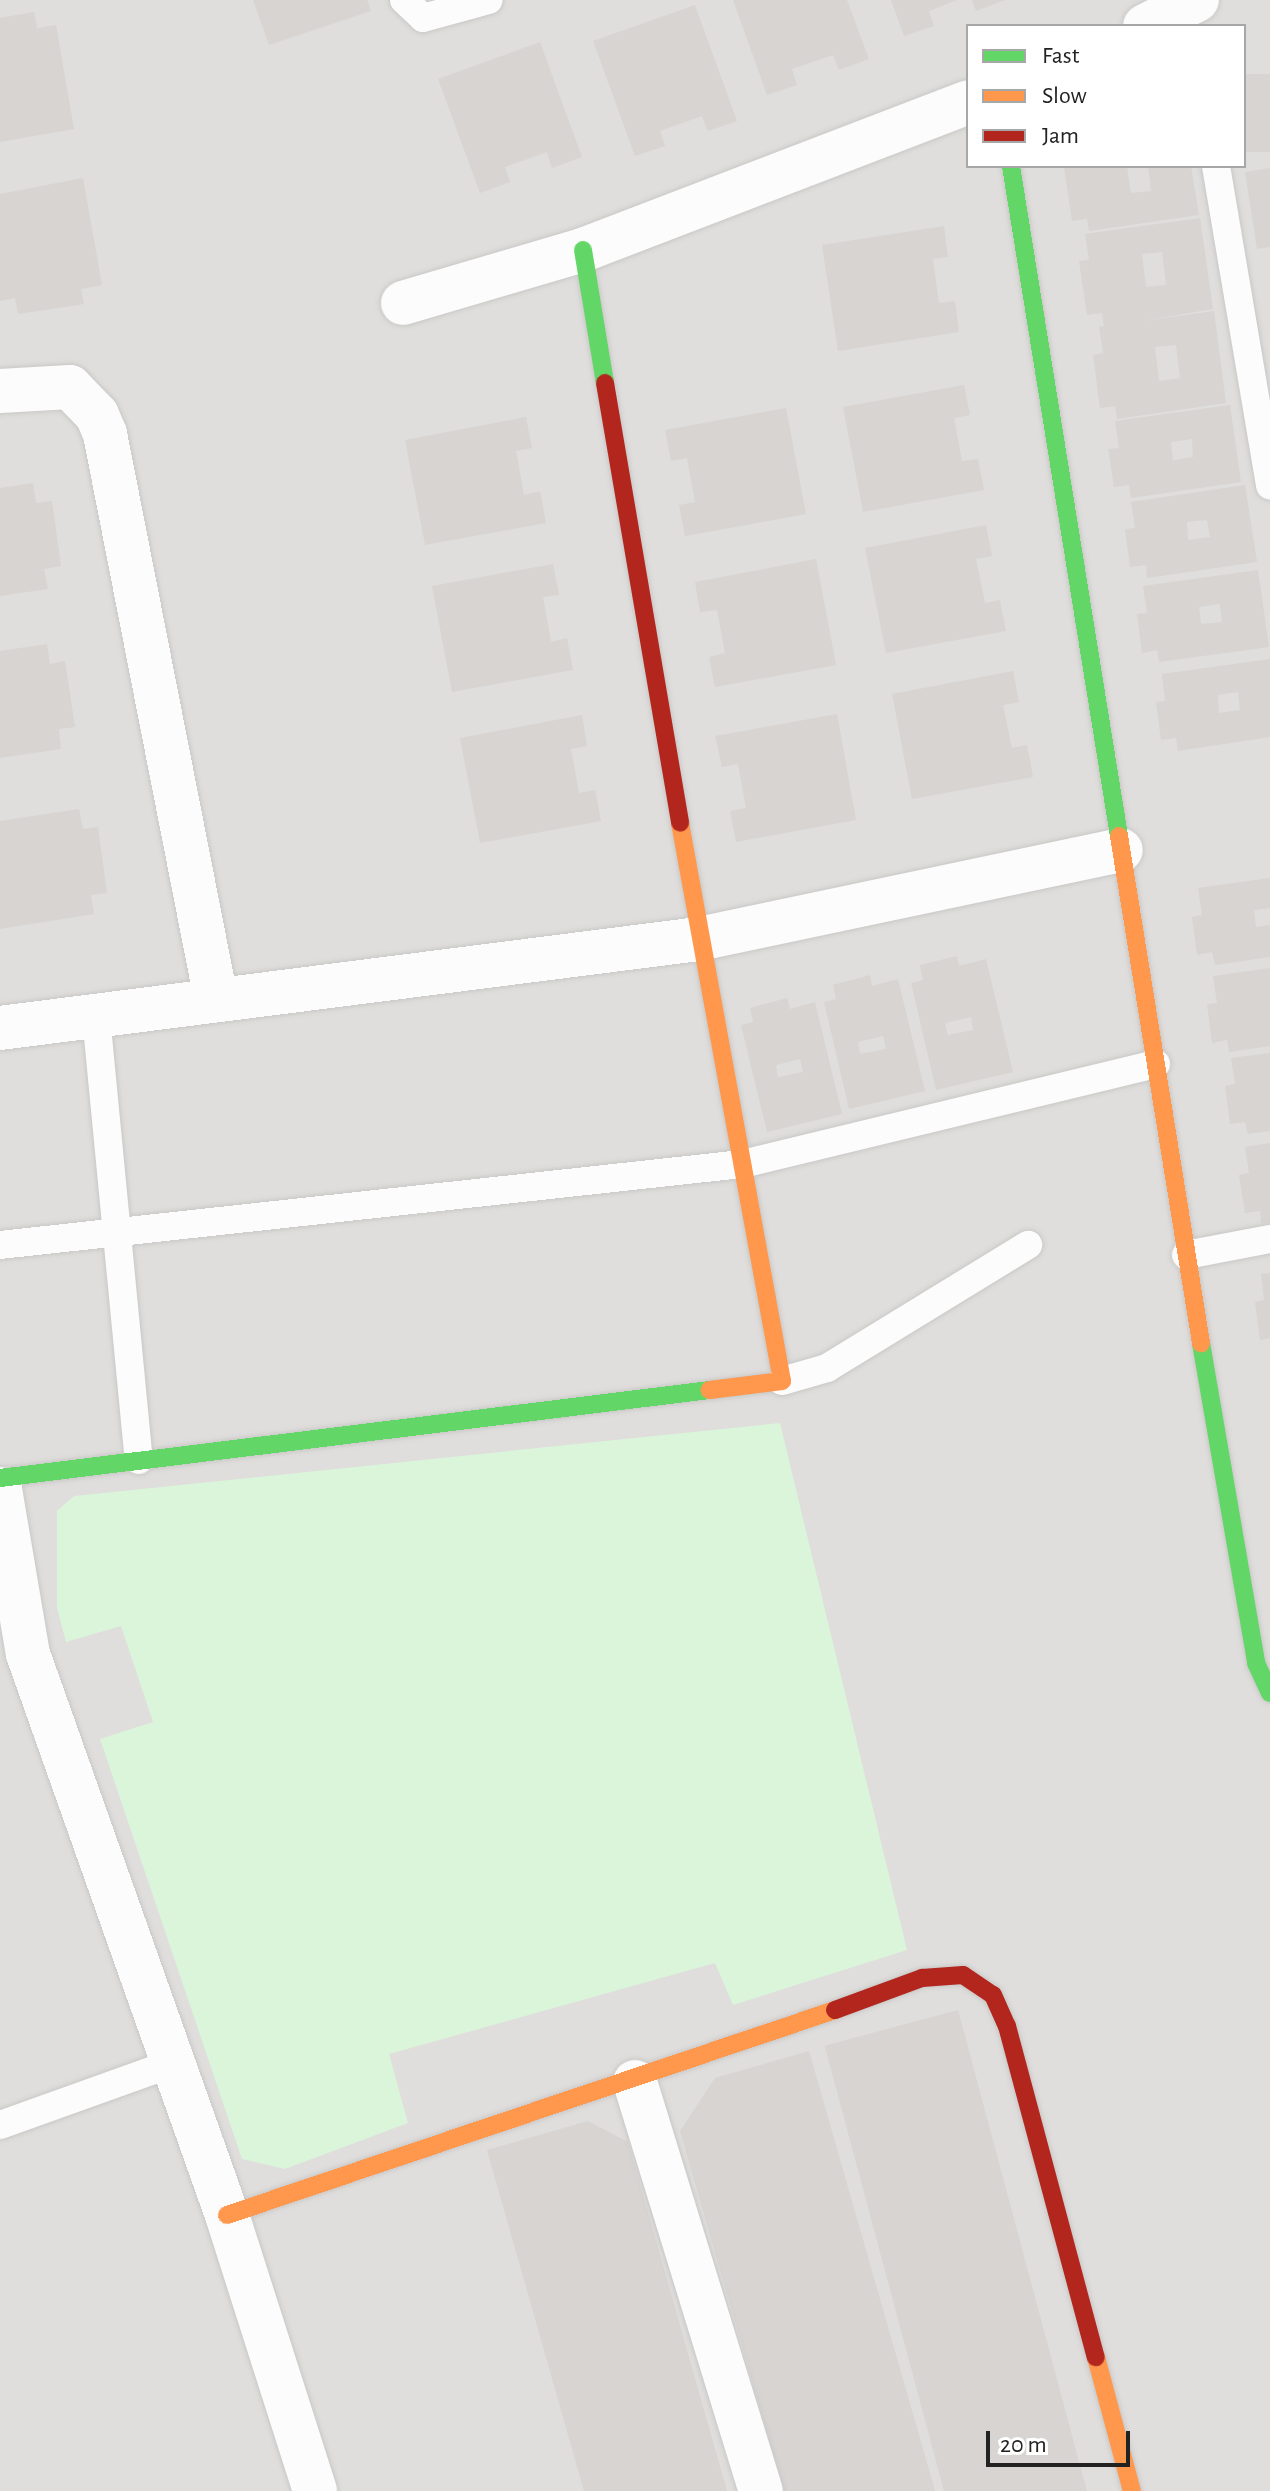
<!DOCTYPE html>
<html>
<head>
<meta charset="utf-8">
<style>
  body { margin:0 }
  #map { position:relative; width:1270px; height:2491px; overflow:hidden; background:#f0eeeb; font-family:"Alegreya Sans",sans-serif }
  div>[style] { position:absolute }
  .residential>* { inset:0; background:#dfdedc }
  .park>* { inset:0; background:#daf5da }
  .building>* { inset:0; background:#d7d4d2; transform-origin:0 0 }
  .roads { filter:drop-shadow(0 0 2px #c9c8c7) drop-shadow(0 0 2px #c9c8c7) }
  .lane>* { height:28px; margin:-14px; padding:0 14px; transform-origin:14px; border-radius:14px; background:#fdfcfc }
  .street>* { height:44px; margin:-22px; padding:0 22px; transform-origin:22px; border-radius:22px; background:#fdfcfc }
  .fast>* { height:18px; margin:-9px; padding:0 9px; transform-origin:9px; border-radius:9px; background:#63d668 }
  .slow>* { height:18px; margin:-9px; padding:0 9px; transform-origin:9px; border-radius:9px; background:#ff974d }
  .jam>* { height:18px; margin:-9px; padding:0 9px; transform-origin:9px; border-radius:9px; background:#b3261e }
  span { translate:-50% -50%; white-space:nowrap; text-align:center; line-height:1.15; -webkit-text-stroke:8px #fff; paint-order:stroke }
  .legend { position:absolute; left:966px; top:24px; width:280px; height:144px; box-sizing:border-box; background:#fff; border:2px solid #a7a7a7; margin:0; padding:10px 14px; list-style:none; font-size:24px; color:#222 }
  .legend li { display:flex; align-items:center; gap:16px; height:40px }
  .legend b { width:40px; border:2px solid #a7a7a7 }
  .scale { position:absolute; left:986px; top:2431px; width:144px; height:36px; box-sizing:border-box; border:4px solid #222; border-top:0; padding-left:10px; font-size:24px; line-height:28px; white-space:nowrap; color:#222; -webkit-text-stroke:6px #fff; paint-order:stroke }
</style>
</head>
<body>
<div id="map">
  <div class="residential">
    <div style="clip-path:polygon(evenodd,0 0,1270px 0,1270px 2491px,0 2491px,0 0,968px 26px,1244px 26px,1244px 166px,968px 166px,968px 26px)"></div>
  </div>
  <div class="park">
    <div style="clip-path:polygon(780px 1423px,907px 1950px,733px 2005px,715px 1963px,389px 2054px,408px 2123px,285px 2169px,242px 2159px,100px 1739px,153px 1722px,121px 1626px,66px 1642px,57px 1608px,57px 1511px,74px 1496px)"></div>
  </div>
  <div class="building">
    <div style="clip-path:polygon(253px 0,367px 0,371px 11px,269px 45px)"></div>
    <div style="clip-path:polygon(733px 0,847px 0,869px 59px,839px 70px,833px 55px,792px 69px,797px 85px,767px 95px)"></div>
    <div style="clip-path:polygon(891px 0,957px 0,929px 11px,934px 26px,904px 36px)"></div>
    <div style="clip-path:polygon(972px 0,1005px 0,976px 11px)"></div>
    <div style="clip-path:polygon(695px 5px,737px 121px,708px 131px,702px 116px,660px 131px,665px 146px,635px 156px,593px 41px)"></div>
    <div style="clip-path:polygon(34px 12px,37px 28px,56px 25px,74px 129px,0 142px,0 18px)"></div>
    <div style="clip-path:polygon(540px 42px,582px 157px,552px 168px,547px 152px,505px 167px,510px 182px,480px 193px,438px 79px)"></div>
    <div style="left:1270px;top:74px;width:78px;height:26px;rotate:90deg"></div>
    <div style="clip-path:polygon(1127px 166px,1131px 193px,1151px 191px,1148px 166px,1191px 166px,1199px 215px,1089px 231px,1087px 219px,1072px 221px,1064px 167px)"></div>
    <div style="clip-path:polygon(1270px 168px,1270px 247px,1257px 249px,1245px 172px)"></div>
    <div style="clip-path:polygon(83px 178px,102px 285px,81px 289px,84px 304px,18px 314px,15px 298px,0 301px,0 194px)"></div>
    <div style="clip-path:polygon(evenodd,1200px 218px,1213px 309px,1136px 322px,1214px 311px,1226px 403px,1117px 419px,1115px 406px,1100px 408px,1093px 355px,1103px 353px,1099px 327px,1104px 326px,1102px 313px,1087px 315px,1079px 261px,1089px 260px,1085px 234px,1200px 218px,1162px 252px,1166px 285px,1146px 287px,1142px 254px,1162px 252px,1200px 218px,1176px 345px,1180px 378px,1159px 381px,1155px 347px,1176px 345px)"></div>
    <div style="clip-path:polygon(944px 226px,948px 257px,933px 259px,939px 303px,955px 301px,959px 332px,838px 351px,822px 245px)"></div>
    <div style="clip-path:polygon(964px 385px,970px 415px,954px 418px,962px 461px,978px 459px,984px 490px,863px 512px,843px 407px)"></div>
    <div style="clip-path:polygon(evenodd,1230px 405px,1241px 482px,1131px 498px,1129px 485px,1114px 487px,1108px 449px,1119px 448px,1115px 421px,1230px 405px,1192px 439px,1193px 457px,1173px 460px,1171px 442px,1192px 439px)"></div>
    <div style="clip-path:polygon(786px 408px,806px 514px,685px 536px,679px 505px,695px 502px,687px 458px,671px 461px,665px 430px)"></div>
    <div style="clip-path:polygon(526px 417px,532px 448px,516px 451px,524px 495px,540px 491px,546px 523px,425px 545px,405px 440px)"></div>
    <div style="clip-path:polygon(33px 483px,36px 503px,52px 501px,61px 566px,44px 569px,48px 589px,0 596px,0 488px)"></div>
    <div style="clip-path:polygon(evenodd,1245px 485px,1257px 562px,1147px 578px,1146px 565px,1130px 567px,1125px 529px,1135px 528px,1131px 502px,1245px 485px,1207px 520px,1210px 537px,1188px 540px,1187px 522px,1207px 520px)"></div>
    <div style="clip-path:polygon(986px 525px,992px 556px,976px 559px,985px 603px,1000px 600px,1006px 631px,886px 653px,865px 548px)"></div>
    <div style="clip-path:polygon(816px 559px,836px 665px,715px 687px,709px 657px,725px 653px,717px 610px,700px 612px,695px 582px)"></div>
    <div style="clip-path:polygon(553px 564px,559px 595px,543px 597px,551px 642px,567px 638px,573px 670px,452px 692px,432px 586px)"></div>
    <div style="clip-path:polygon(evenodd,1258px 570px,1269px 647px,1159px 662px,1157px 650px,1142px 653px,1137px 614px,1147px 613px,1143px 586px,1258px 570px,1220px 604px,1222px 622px,1201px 624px,1199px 607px,1220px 604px)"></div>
    <div style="clip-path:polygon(47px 644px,50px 664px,65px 661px,75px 727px,59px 729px,61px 749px,0 758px,0 651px)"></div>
    <div style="clip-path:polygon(evenodd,1270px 659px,1270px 737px,1178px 751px,1176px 738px,1161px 740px,1156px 702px,1165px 701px,1162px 674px,1270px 659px,1238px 692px,1240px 710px,1219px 713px,1218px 695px,1238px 692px)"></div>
    <div style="clip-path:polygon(1013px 671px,1019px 702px,1003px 705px,1012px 748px,1027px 745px,1033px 777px,912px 799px,892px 694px)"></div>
    <div style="clip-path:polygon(837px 714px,856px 820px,736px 842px,730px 811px,746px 808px,738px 764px,722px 767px,715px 736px)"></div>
    <div style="clip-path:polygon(582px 715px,587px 746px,571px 749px,579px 793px,595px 790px,601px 821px,480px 843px,460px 738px)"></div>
    <div style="clip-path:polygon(79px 809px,83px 829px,98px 827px,107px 893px,91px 895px,94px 914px,0 929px,0 821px)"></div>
    <div style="clip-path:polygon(1270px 878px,1270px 908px,1254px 910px,1256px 927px,1270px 925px,1270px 957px,1215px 965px,1212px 952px,1197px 955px,1192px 917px,1202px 915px,1198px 888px)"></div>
    <div style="clip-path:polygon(evenodd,957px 956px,959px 966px,986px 959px,1013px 1072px,936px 1090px,911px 983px,923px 980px,920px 965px,957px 956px,971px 1017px,973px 1030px,948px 1035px,945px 1023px,971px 1017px)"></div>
    <div style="clip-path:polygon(1270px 968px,1270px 1046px,1229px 1052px,1227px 1040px,1212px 1043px,1207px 1004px,1217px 1003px,1213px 976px)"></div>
    <div style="clip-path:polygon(evenodd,870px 975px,872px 986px,898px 979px,925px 1091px,849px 1109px,824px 1002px,836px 999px,833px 985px,870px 975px,883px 1036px,886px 1049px,860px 1054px,858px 1042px,883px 1036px)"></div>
    <div style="clip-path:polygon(evenodd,787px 998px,790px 1009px,815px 1002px,842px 1114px,767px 1132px,741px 1025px,753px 1022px,750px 1008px,787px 998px,800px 1059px,803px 1072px,778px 1077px,776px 1065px,800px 1059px)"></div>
    <div style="clip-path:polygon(1270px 1053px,1270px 1131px,1248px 1134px,1245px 1122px,1230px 1124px,1225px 1086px,1235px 1084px,1231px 1058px)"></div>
    <div style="clip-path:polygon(1270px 1143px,1270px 1222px,1261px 1223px,1260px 1211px,1245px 1213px,1239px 1175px,1249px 1173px,1245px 1147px)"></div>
    <div style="clip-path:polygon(1270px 1273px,1270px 1338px,1260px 1340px,1255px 1302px,1264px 1300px,1261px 1274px)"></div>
    <div style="left:958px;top:2010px;width:499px;height:138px;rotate:75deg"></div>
    <div style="clip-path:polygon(809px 2051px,935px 2491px,784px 2491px,680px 2131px,715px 2078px)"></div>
    <div style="clip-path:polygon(588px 2121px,628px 2142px,727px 2491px,584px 2491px,487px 2150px)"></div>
  </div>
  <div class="roads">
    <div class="lane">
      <div style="left:404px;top:0;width:26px;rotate:43deg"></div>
      <div style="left:423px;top:18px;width:68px;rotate:-15.3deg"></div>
      <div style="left:1216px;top:166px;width:324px;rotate:80.4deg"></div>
      <div style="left:96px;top:1016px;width:446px;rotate:84.5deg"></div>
      <div style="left:0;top:1245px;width:746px;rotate:-6.23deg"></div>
      <div style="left:742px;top:1164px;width:426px;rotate:-13.6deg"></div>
      <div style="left:1186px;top:1255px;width:86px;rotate:-10.8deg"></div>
      <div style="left:782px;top:1381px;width:47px;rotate:-16.1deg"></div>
      <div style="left:827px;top:1368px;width:236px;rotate:-31.5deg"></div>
      <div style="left:0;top:2125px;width:184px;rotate:-19.7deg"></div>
    </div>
    <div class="street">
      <div style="left:1145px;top:26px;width:58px;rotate:-26.6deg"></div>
      <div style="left:403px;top:303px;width:188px;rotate:-16.4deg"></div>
      <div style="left:583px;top:250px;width:412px;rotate:-21deg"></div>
      <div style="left:0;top:391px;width:70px;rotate:-3.3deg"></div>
      <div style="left:70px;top:387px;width:39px;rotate:46deg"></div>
      <div style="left:97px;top:415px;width:21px;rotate:67deg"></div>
      <div style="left:105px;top:434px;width:576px;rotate:78.89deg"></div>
      <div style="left:0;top:1028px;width:705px;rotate:-7.26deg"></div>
      <div style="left:699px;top:939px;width:431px;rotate:-11.9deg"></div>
      <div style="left:0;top:1489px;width:167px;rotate:80.4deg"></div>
      <div style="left:28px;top:1654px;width:595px;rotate:70.47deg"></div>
      <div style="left:227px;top:2215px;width:290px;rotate:72.3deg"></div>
      <div style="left:635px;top:2082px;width:428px;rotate:72.9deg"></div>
    </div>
    <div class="fast">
      <div style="left:1011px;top:166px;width:679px;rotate:80.84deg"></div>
      <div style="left:583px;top:250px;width:135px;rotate:80.6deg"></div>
      <div style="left:1201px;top:1343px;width:325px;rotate:80.2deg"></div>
      <div style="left:1256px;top:1663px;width:33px;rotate:65deg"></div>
      <div style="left:0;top:1478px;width:715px;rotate:-7.07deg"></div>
    </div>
    <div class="slow">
      <div style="left:680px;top:823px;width:567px;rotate:79.64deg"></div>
      <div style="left:782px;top:1381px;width:73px;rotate:172.9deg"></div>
      <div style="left:1119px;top:836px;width:514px;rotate:80.81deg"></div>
      <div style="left:227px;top:2215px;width:642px;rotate:-18.63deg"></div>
      <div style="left:1096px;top:2357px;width:139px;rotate:75deg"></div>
    </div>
    <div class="jam">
      <div style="left:605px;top:383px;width:446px;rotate:80.3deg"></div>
      <div style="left:835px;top:2010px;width:93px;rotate:-20.2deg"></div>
      <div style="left:922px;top:1978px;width:41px;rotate:-4.2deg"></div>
      <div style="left:963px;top:1975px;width:36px;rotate:34deg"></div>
      <div style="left:993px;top:1995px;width:34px;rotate:66deg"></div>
      <div style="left:1007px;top:2026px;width:343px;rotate:75deg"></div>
    </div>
  </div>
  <ul class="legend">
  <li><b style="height:10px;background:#63d668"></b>Fast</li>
  <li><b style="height:10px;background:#ff974d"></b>Slow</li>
  <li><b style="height:10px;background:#b3261e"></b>Jam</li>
  </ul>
  <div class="scale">20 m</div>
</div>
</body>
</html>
